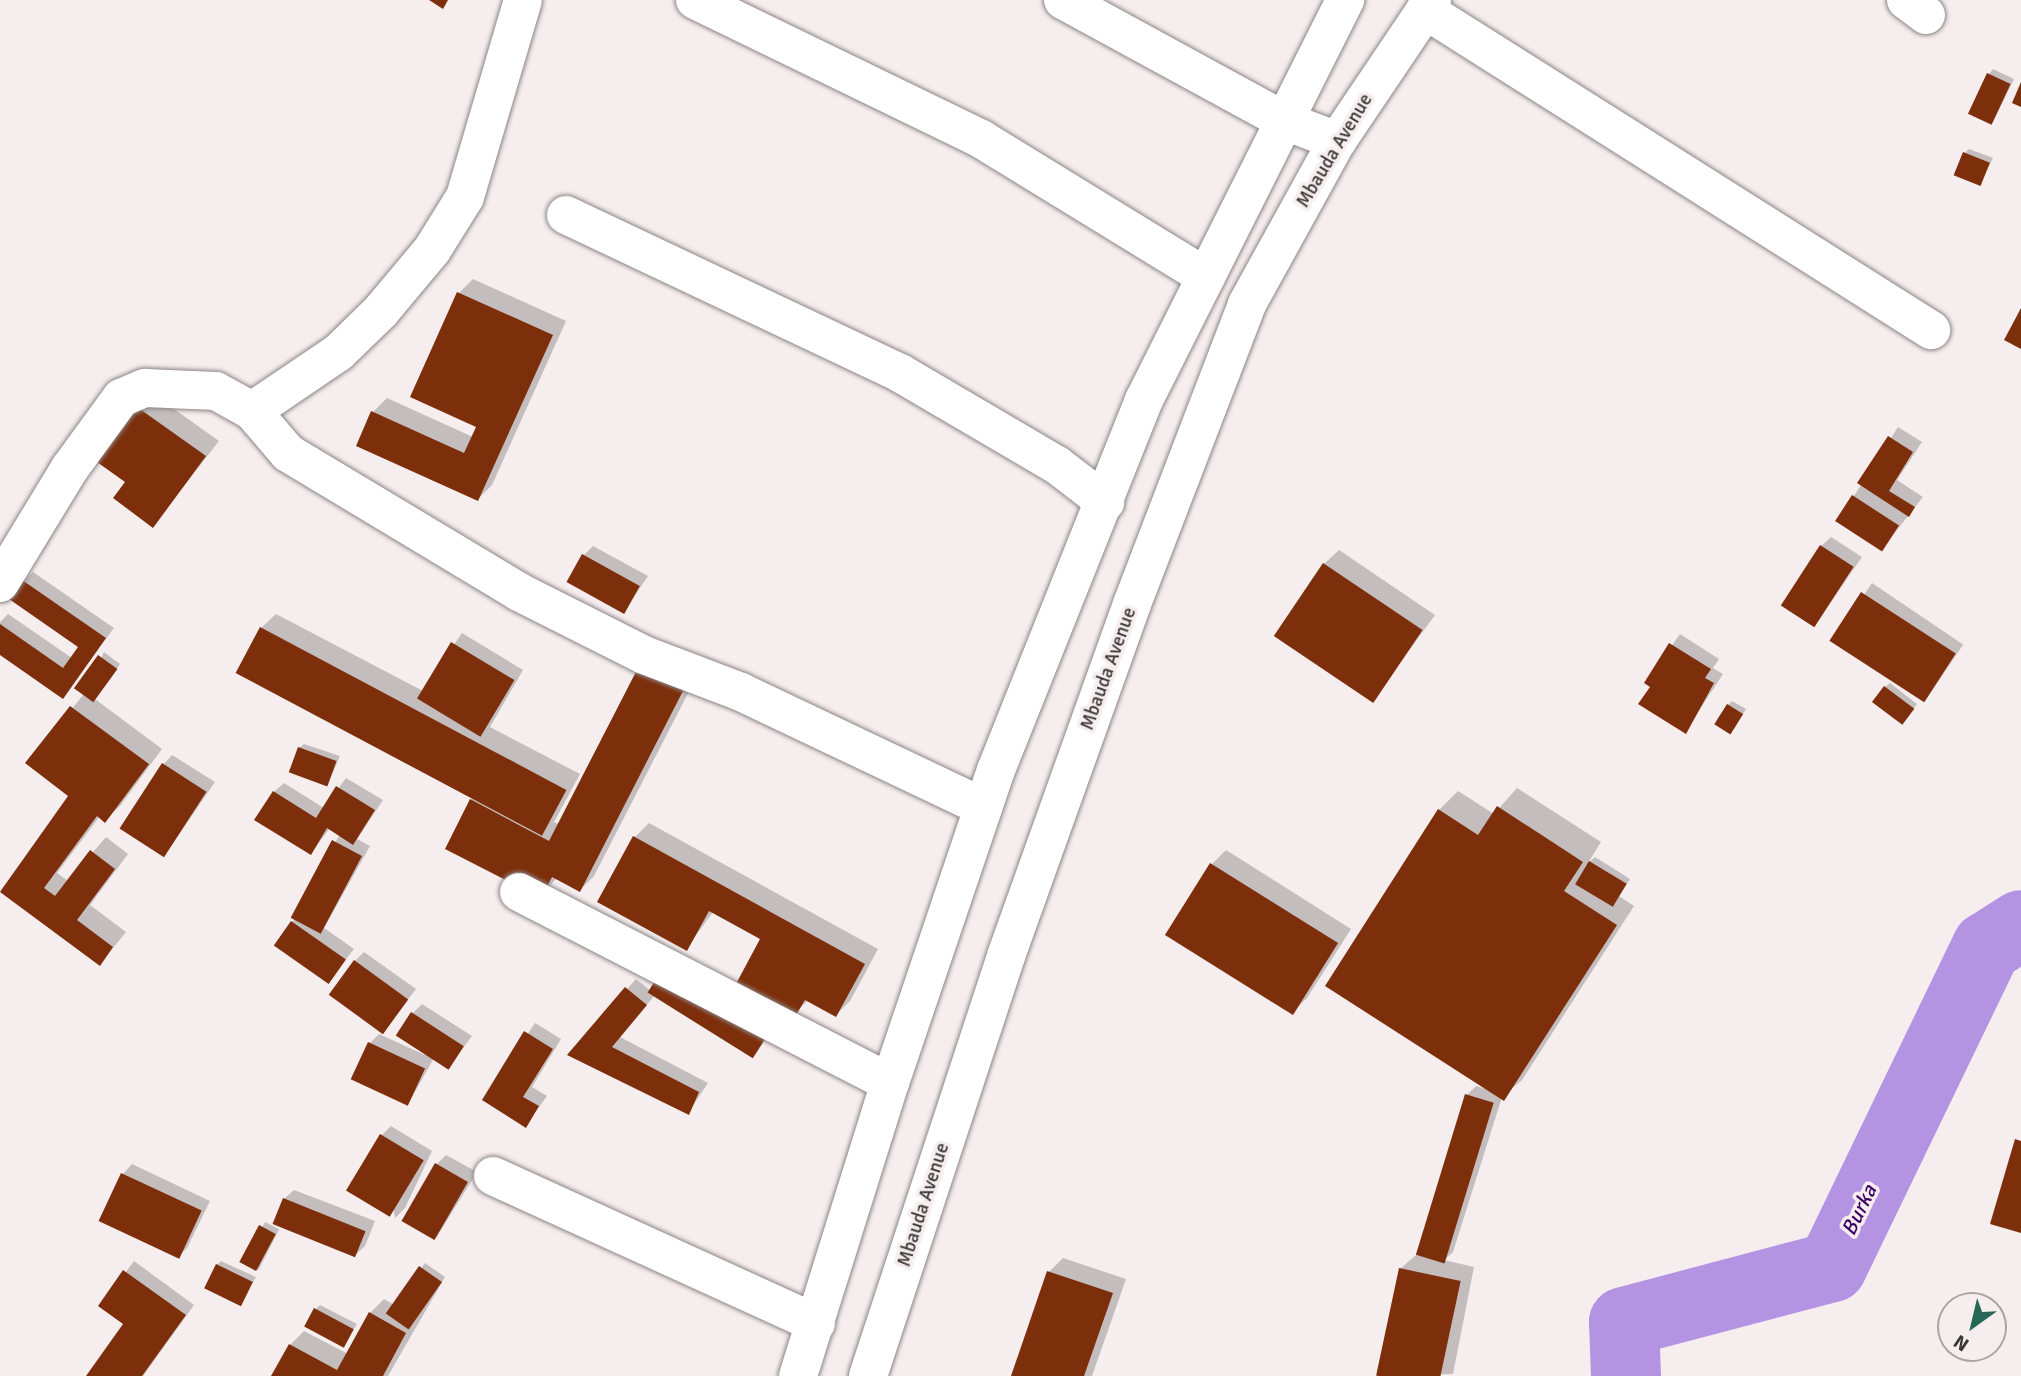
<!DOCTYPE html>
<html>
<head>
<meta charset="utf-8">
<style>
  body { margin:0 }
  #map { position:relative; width:2021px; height:1376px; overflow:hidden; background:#f5edee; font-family:Signika,sans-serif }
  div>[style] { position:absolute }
  .shadow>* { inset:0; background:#0003; transform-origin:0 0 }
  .river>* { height:70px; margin:-35px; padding:0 35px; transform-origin:35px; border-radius:35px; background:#b493e3 }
  .building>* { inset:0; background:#7d2e0a; transform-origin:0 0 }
  .roads { filter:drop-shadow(0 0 2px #8c8485) drop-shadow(0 0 2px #8c8485) }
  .minor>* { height:38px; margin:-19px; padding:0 19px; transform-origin:19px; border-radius:19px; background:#fff }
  span { translate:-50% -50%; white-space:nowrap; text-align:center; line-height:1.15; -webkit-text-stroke:7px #f5edee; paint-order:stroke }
  .street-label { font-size:19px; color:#3b3838 }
  .water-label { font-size:21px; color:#3b0366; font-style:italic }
  .north { position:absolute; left:1937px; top:1292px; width:70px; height:70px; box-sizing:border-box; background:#f5edee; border:2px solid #aba5a5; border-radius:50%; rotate:214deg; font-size:19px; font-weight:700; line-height:28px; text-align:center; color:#3b3838 }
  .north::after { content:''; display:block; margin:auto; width:24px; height:32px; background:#266756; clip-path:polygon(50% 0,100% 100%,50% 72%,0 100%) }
</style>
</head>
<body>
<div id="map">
  <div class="shadow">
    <div style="clip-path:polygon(1993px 69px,2014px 79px,1993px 122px,1989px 74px)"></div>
    <div style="clip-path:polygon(1969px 149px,1993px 158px,1980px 184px,1965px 153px)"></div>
    <div style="clip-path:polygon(473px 279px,566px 321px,492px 485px,478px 499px,373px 412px,387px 398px,473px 437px,478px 426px,459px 293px)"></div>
    <div style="clip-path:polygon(153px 394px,219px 441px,153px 526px,127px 482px,99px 461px)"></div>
    <div style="clip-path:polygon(1898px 427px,1922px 442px,1897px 480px,1923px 497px,1882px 549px,1838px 521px)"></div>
    <div style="clip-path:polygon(1831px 537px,1862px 557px,1815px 625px,1821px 546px)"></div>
    <div style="clip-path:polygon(593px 546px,648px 576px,624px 612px,584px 555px)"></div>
    <div style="clip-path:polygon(1339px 550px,1435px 615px,1373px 700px,1324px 564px)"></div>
    <div style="clip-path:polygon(33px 572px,114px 628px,63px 697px,0 653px,0 622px,8px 614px,72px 658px,80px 647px,24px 581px)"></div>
    <div style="left:1872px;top:583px;width:110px;height:69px;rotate:34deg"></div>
    <div style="clip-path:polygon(276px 614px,423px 691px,462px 633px,523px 670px,490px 727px,580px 774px,554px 822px,560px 824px,699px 672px,594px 876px,580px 890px,557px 878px,540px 896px,471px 800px,474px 797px,261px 628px)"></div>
    <div style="clip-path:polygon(1680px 634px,1719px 659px,1713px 668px,1723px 674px,1685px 732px,1646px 682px)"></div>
    <div style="clip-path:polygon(104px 652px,120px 664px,95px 699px,162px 749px,120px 806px,105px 820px,100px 816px,57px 873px,68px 881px,106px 837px,128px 854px,90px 905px,126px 932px,100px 964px,1px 890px,70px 795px,27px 763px,84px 694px)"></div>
    <div style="clip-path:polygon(1890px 683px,1917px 704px,1907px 718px,1885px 687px)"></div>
    <div style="clip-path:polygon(1732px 701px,1746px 709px,1734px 729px,1728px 705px)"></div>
    <div style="clip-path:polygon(304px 744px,340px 756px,328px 784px,299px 748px)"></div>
    <div style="clip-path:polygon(172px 755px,215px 782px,165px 855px,163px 765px)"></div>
    <div style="clip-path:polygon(346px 778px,383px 800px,357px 839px,370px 846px,324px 928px,354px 949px,329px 981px,292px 923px,340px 834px,330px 828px,311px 853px,274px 792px,284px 783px,324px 808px)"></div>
    <div style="clip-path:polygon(1517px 788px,1601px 842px,1588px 863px,1595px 857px,1630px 879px,1619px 896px,1634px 906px,1522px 1080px,1502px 1097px,1453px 1252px,1444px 1260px,1474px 1267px,1453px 1374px,1379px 1376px,1400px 1269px,1416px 1255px,1467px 1095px,1476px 1086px,1487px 1089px,1439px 810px,1458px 791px,1494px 814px)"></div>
    <div style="clip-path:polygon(649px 823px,878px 949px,850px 1001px,836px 1015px,808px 1000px,796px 1012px,763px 938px,713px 912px,686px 949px,635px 837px)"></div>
    <div style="clip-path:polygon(1226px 850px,1351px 929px,1307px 998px,1292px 1013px,1212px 864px)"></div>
    <div style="clip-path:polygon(364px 952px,416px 989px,383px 1032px,355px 961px)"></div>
    <div style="clip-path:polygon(636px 979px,651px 991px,777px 1023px,755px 1055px,655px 995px,620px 1037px,708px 1083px,688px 1113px,570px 1054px)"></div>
    <div style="clip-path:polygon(422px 1004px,472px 1036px,449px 1067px,434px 1058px,408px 1104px,370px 1043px,379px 1034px,425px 1055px,412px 1014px)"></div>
    <div style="clip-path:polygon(535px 1023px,561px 1039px,532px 1087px,547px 1096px,526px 1125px,484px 1100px)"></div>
    <div style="clip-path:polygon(391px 1126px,432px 1151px,405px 1208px,395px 1218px,381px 1136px)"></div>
    <div style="clip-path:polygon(446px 1155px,477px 1172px,436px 1238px,437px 1164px)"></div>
    <div style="clip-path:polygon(132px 1164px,210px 1201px,187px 1248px,177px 1258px,100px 1220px,123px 1174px)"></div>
    <div style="clip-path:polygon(294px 1190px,375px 1221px,365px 1246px,355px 1255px,284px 1199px)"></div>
    <div style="left:265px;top:1222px;width:16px;height:46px;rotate:27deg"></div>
    <div style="clip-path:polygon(1063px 1258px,1126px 1279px,1092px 1376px,1013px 1376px,1049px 1272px)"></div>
    <div style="clip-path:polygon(134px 1261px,194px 1305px,143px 1376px,88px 1376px,125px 1324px,100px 1306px)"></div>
    <div style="clip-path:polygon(221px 1261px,256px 1277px,241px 1303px,217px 1265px)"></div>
    <div style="clip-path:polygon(425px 1263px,445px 1277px,388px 1376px,273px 1376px,290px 1345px,304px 1331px,348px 1354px,370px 1313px,384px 1299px,396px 1306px)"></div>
    <div style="clip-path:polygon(320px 1305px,357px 1324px,343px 1346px,316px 1309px)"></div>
  </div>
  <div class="river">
    <div style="left:1626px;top:1376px;width:54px;rotate:-92.1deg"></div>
    <div style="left:1624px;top:1322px;width:215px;rotate:-14.8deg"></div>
    <div style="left:1832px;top:1267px;width:356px;rotate:-64.2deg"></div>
    <div style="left:1987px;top:947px;width:40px;rotate:-32.9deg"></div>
  </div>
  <div class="building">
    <div style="clip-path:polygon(429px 0,448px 0,443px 9px)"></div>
    <div style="left:1987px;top:73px;width:26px;height:45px;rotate:25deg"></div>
    <div style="clip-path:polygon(2021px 82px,2021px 107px,2012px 103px)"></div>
    <div style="left:1963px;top:152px;width:29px;height:25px;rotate:22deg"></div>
    <div style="clip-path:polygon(457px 292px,553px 335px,478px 501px,356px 446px,371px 411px,464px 453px,476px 427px,410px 397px)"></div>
    <div style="clip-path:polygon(2021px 308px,2021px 349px,2004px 340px)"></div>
    <div style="clip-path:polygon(137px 407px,206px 456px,153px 528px,113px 498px,125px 482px,97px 462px)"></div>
    <div style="clip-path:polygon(1888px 436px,1913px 452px,1889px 491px,1915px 507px,1909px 517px,1857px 483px)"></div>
    <div style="left:1852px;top:495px;width:56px;height:31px;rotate:33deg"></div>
    <div style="left:1820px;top:545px;width:40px;height:72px;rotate:33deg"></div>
    <div style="left:582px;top:554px;width:66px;height:32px;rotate:29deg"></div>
    <div style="left:1323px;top:563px;width:120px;height:88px;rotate:34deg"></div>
    <div style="clip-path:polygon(22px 580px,106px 638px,63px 699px,0 655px,0 624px,63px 668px,78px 647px,9px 599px)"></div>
    <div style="left:1861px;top:592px;width:113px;height:58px;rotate:33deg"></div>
    <div style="left:260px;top:627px;width:347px;height:52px;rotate:28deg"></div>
    <div style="left:451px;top:642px;width:74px;height:66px;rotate:31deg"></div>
    <div style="clip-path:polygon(1669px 643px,1711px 669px,1705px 678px,1714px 683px,1686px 734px,1638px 704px,1650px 687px,1644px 683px)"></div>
    <div style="left:98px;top:655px;width:24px;height:41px;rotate:36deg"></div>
    <div style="clip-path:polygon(640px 664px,685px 687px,580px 892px,552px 877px,541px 898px,445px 849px,470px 799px,549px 841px)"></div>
    <div style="left:1884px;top:686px;width:38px;height:20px;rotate:37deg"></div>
    <div style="left:1727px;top:704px;width:19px;height:24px;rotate:32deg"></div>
    <div style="clip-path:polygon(70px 706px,149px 764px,105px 823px,97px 816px,44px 888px,55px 896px,90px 850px,115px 869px,77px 920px,113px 947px,100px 966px,0 892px,68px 796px,25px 763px)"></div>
    <div style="left:298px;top:747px;width:41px;height:27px;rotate:20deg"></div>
    <div style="left:162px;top:763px;width:53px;height:78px;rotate:33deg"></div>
    <div style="clip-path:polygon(336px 786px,375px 810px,353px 845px,327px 828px,311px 855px,254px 820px,273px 791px,316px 818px)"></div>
    <div style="clip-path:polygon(1497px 806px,1583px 862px,1564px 891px,1617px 925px,1504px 1101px,1325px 986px,1438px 809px,1478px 835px)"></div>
    <div style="clip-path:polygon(633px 836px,865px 964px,836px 1017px,805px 1000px,796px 1015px,737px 982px,760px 939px,709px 911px,687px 951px,597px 902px)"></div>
    <div style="left:332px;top:840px;width:34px;height:88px;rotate:28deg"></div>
    <div style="left:1589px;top:861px;width:44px;height:27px;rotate:31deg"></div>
    <div style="left:1210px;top:863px;width:151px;height:85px;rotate:32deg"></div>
    <div style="left:291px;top:921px;width:67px;height:30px;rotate:35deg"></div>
    <div style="left:354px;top:960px;width:67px;height:43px;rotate:36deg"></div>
    <div style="left:663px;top:968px;width:124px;height:29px;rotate:32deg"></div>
    <div style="clip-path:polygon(625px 987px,647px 1005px,612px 1047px,699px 1092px,689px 1115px,567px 1055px)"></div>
    <div style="left:411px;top:1012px;width:63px;height:28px;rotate:33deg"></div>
    <div style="clip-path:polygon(524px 1031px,553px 1049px,523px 1097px,539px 1106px,526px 1128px,482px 1100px)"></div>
    <div style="left:368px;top:1042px;width:63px;height:41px;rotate:25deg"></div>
    <div style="left:1465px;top:1094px;width:30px;height:168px;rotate:17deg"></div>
    <div style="left:380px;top:1134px;width:51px;height:66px;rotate:31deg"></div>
    <div style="clip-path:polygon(2015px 1139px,2021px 1141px,2021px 1233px,1990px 1224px)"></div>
    <div style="left:435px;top:1163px;width:38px;height:67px;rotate:30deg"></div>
    <div style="left:121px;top:1173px;width:89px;height:53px;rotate:25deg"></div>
    <div style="left:283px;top:1198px;width:89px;height:28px;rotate:22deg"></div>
    <div style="left:259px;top:1225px;width:19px;height:42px;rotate:28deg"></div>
    <div style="left:216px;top:1264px;width:41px;height:27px;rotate:26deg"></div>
    <div style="left:419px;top:1266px;width:28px;height:58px;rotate:35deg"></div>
    <div style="left:1399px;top:1268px;width:63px;height:110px;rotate:12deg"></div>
    <div style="clip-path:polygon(123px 1270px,186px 1315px,142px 1376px,86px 1376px,123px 1324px,98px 1306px)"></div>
    <div style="clip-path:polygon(1047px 1271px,1113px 1293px,1084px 1376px,1011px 1376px)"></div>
    <div style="left:314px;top:1308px;width:45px;height:21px;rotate:28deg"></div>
    <div style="clip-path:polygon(369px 1312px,406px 1333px,383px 1376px,271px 1376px,289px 1344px,337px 1370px)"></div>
  </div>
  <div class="roads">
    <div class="minor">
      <div style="left:695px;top:0;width:318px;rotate:25.9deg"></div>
      <div style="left:981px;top:139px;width:264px;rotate:31.5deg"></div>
      <div style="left:1063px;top:0;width:253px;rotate:28.6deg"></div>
      <div style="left:1285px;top:121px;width:56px;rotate:21deg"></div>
      <div style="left:1906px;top:0;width:25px;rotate:37deg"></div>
      <div style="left:1425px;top:10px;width:599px;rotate:32.31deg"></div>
      <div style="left:566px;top:215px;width:369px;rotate:25.3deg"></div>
      <div style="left:900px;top:373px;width:182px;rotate:30.4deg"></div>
      <div style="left:1057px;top:465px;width:61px;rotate:37.6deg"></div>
      <div style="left:252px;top:411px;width:105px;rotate:-34.1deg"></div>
      <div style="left:339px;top:352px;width:59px;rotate:-44.3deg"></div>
      <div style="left:381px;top:311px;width:80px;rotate:-50.1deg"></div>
      <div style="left:432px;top:250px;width:62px;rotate:-58.1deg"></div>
      <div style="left:465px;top:197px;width:205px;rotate:-73.6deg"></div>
      <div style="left:0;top:583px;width:135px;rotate:-58.7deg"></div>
      <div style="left:70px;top:468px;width:87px;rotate:-53.9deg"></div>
      <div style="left:121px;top:398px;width:26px;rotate:-23deg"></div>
      <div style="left:145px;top:388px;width:71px;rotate:2.4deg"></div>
      <div style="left:216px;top:391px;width:41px;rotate:29.1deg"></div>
      <div style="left:252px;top:411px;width:55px;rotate:49.4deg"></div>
      <div style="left:288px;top:453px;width:270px;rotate:31deg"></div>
      <div style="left:519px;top:592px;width:140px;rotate:26.7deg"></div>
      <div style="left:644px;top:655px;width:104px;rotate:20.9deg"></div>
      <div style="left:741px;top:692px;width:268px;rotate:25.4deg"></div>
      <div style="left:519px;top:892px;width:417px;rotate:27.2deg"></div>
      <div style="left:493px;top:1176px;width:355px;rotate:24.5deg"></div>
      <div style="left:798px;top:1376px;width:307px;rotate:-72.6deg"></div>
      <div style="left:890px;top:1083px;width:330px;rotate:-71.3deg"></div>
      <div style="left:996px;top:770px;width:399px;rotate:-68.2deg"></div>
      <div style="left:1144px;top:400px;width:448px;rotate:-63.3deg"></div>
      <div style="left:868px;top:1376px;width:442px;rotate:-71.8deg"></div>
      <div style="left:1006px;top:956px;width:374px;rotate:-70.3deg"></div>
      <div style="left:1132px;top:604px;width:321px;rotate:-69deg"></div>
      <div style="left:1247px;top:304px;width:186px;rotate:-61.1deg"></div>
      <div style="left:1337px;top:141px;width:170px;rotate:-56deg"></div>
    </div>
  </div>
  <div class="street-label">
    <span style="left:1335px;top:151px;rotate:-59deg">Mbauda Avenue</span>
    <span style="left:1109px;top:669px;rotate:-70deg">Mbauda Avenue</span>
    <span style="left:924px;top:1205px;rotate:-72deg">Mbauda Avenue</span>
  </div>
  <div class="water-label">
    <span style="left:1859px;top:1210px;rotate:-64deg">Burka</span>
  </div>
  <div class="north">N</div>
</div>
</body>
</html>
